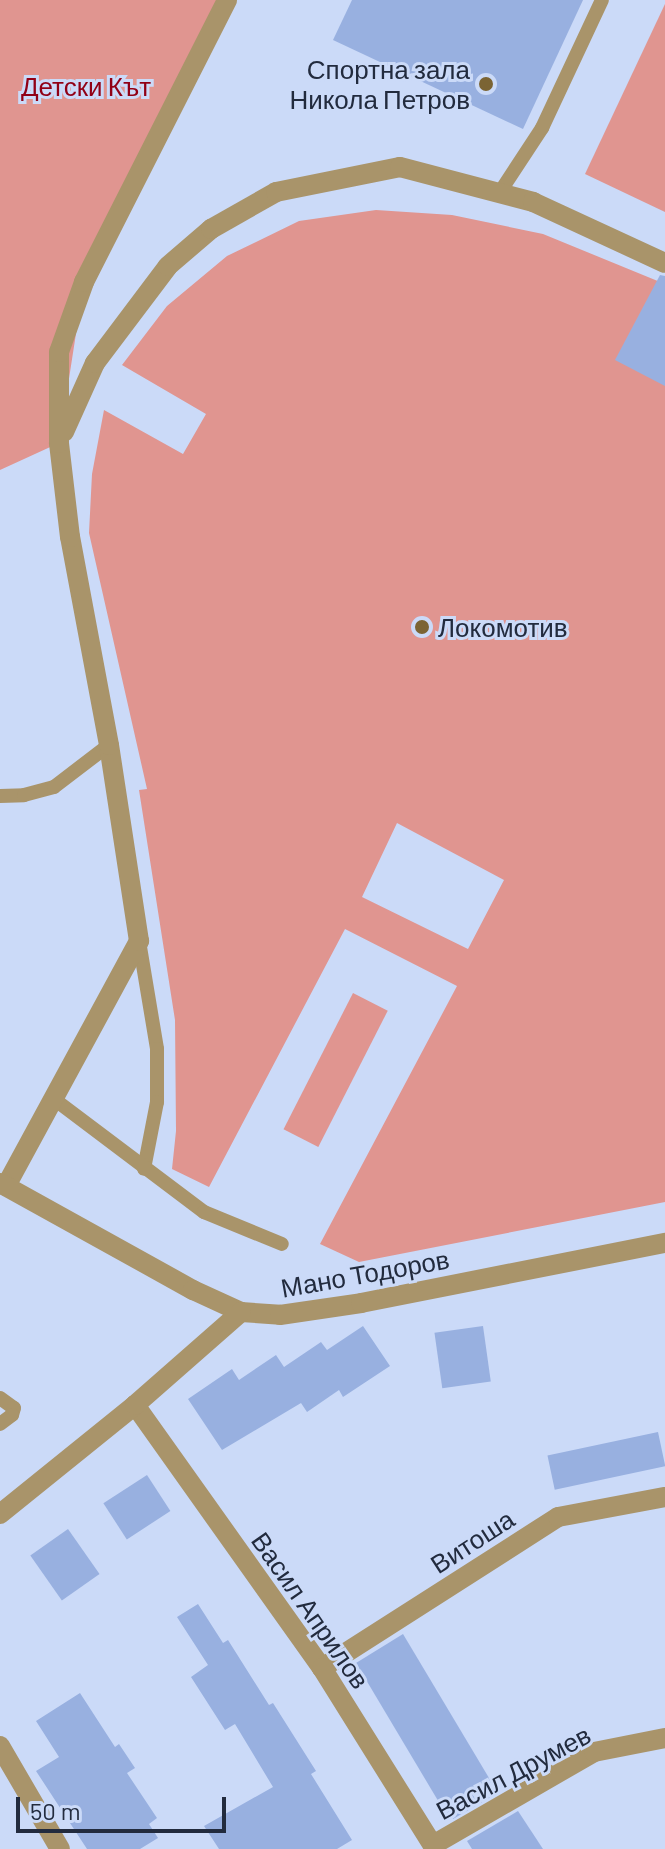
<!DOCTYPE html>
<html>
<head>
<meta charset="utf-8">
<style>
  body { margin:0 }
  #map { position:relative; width:665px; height:1849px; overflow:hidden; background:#cbdaf8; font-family:Barlow,sans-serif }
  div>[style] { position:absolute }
  .green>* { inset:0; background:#e09590; transform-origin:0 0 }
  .building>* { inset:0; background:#98b0e0; transform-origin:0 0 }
  .service>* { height:14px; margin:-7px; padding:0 7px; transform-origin:7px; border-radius:7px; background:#a9946a }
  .minor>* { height:20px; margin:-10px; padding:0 10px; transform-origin:10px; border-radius:10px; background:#a9946a }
  .tertiary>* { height:20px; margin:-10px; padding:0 10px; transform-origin:10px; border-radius:10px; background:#a9946a }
  .dots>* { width:22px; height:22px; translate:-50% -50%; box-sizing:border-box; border:4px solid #cbdaf8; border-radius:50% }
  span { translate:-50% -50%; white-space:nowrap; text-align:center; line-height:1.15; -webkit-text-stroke:6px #cbdaf8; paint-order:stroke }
  .poi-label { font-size:26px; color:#222b3e }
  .right { translate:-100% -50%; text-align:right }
  .left { translate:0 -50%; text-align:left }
  .park-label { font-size:26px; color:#910016 }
  .street-label { font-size:26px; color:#222b3e }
  .scale { position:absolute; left:16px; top:1797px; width:210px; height:36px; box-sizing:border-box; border:4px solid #222b3e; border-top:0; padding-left:10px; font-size:24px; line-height:28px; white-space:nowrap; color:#222b3e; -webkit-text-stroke:6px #cbdaf8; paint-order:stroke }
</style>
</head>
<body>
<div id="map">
  <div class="green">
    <div style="clip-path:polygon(0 0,227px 0,84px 282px,59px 443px,0 470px)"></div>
    <div style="clip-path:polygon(665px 4px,665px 212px,585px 174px)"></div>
    <div style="clip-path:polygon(evenodd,376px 210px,452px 215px,543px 234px,665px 284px,665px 1202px,359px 1262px,320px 1244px,457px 986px,345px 929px,209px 1187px,172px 1169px,176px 1131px,175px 1020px,139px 790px,147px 789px,89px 533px,92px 474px,104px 410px,183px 454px,206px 414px,122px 365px,167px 306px,227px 256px,299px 221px,376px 210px,397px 823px,504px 880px,468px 949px,362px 897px,397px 823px)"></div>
    <div style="left:353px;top:993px;width:39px;height:153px;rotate:27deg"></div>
  </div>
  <div class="building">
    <div style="clip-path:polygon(352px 0,583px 0,523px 129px,333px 40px)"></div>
    <div style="clip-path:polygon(660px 275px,665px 276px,665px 386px,615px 360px)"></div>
    <div style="clip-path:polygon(363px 1326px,390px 1366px,343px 1397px,339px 1390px,307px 1412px,301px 1403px,222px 1450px,188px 1399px,232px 1369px,239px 1380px,276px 1355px,284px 1367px,321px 1342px,327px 1350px)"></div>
    <div style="left:483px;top:1326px;width:56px;height:49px;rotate:82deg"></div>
    <div style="left:658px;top:1432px;width:35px;height:113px;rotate:78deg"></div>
    <div style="left:147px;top:1475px;width:43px;height:52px;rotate:57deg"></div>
    <div style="left:68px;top:1529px;width:55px;height:46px;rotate:55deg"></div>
    <div style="clip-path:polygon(198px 1604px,223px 1643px,228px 1640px,269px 1705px,273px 1703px,316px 1771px,311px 1774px,352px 1840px,337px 1849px,219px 1849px,204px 1826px,273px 1787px,235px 1724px,225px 1730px,191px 1677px,208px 1665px,177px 1617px)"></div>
    <div style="clip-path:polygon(403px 1634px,498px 1793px,453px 1819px,440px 1804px,356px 1663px)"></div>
    <div style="clip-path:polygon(80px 1693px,115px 1747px,119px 1744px,135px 1768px,127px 1773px,157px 1818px,149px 1824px,158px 1838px,140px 1849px,87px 1849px,36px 1771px,59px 1757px,36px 1721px)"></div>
    <div style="clip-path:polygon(518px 1811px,543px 1849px,472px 1849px,467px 1841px)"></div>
  </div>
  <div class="service">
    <div style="left:500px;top:192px;width:77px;rotate:-56.7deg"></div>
    <div style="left:542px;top:128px;width:141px;rotate:-64.9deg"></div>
    <div style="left:0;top:796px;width:24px;rotate:-2deg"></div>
    <div style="left:24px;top:795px;width:31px;rotate:-15deg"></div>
    <div style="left:54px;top:787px;width:69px;rotate:-37.4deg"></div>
    <div style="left:139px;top:941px;width:109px;rotate:80.5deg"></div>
    <div style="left:157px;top:1049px;width:53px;rotate:90deg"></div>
    <div style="left:157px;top:1102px;width:68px;rotate:101deg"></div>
    <div style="left:54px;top:1099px;width:188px;rotate:37deg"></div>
    <div style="left:204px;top:1212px;width:84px;rotate:22.3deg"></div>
    <div style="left:0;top:1398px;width:17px;rotate:36deg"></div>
    <div style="left:14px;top:1408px;width:7px;rotate:106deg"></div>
    <div style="left:12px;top:1415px;width:15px;rotate:143deg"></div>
  </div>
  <div class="minor">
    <div style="left:64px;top:432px;width:76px;rotate:-65.8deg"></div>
    <div style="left:95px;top:363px;width:121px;rotate:-53deg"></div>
    <div style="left:168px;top:266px;width:57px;rotate:-40.7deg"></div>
    <div style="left:211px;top:229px;width:75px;rotate:-29.6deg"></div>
    <div style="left:276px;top:192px;width:126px;rotate:-11.4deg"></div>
    <div style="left:400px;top:167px;width:138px;rotate:14.7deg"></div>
    <div style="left:533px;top:202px;width:145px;rotate:24.8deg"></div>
    <div style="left:6px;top:1186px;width:279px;rotate:-61.5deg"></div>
    <div style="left:139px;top:941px;width:198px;rotate:-98.7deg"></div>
    <div style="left:109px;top:745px;width:212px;rotate:-100.6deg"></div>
    <div style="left:70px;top:537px;width:95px;rotate:-96.7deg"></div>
    <div style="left:59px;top:443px;width:91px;rotate:-90deg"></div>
    <div style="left:59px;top:352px;width:74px;rotate:-70.3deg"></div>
    <div style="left:84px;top:282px;width:316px;rotate:-63.1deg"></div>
    <div style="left:322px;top:1668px;width:280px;rotate:-32.6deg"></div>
    <div style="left:558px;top:1517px;width:109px;rotate:-10.6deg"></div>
    <div style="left:0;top:1746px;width:119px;rotate:59.8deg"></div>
    <div style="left:433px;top:1845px;width:186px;rotate:-30deg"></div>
    <div style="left:594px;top:1752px;width:72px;rotate:-11.2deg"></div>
  </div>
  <div class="tertiary">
    <div style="left:0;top:1183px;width:221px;rotate:29deg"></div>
    <div style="left:193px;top:1290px;width:53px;rotate:24.6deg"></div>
    <div style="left:241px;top:1312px;width:39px;rotate:4deg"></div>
    <div style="left:280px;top:1315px;width:82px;rotate:-8.4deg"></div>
    <div style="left:361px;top:1303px;width:310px;rotate:-11.2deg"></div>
    <div style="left:135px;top:1405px;width:323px;rotate:54.6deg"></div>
    <div style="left:322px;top:1668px;width:213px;rotate:58deg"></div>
    <div style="left:0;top:1514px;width:174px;rotate:-38.9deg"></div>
    <div style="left:135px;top:1405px;width:141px;rotate:-41.3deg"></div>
  </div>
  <div class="dots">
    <div style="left:486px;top:84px;background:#7b6434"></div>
    <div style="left:422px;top:627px;background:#7b6434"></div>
  </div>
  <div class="poi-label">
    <span class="right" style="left:470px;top:84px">Спортна зала<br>Никола Петров</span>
    <span class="left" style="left:438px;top:627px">Локомотив</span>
  </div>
  <div class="park-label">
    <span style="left:86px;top:86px">Детски Кът</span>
  </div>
  <div class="street-label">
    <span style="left:365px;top:1273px;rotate:-10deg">Мано Тодоров</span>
    <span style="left:472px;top:1541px;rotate:-33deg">Витоша</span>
    <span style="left:311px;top:1610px;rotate:55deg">Васил Априлов</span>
    <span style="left:513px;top:1772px;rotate:-28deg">Васил Друмев</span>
  </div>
  <div class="scale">50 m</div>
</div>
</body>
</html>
